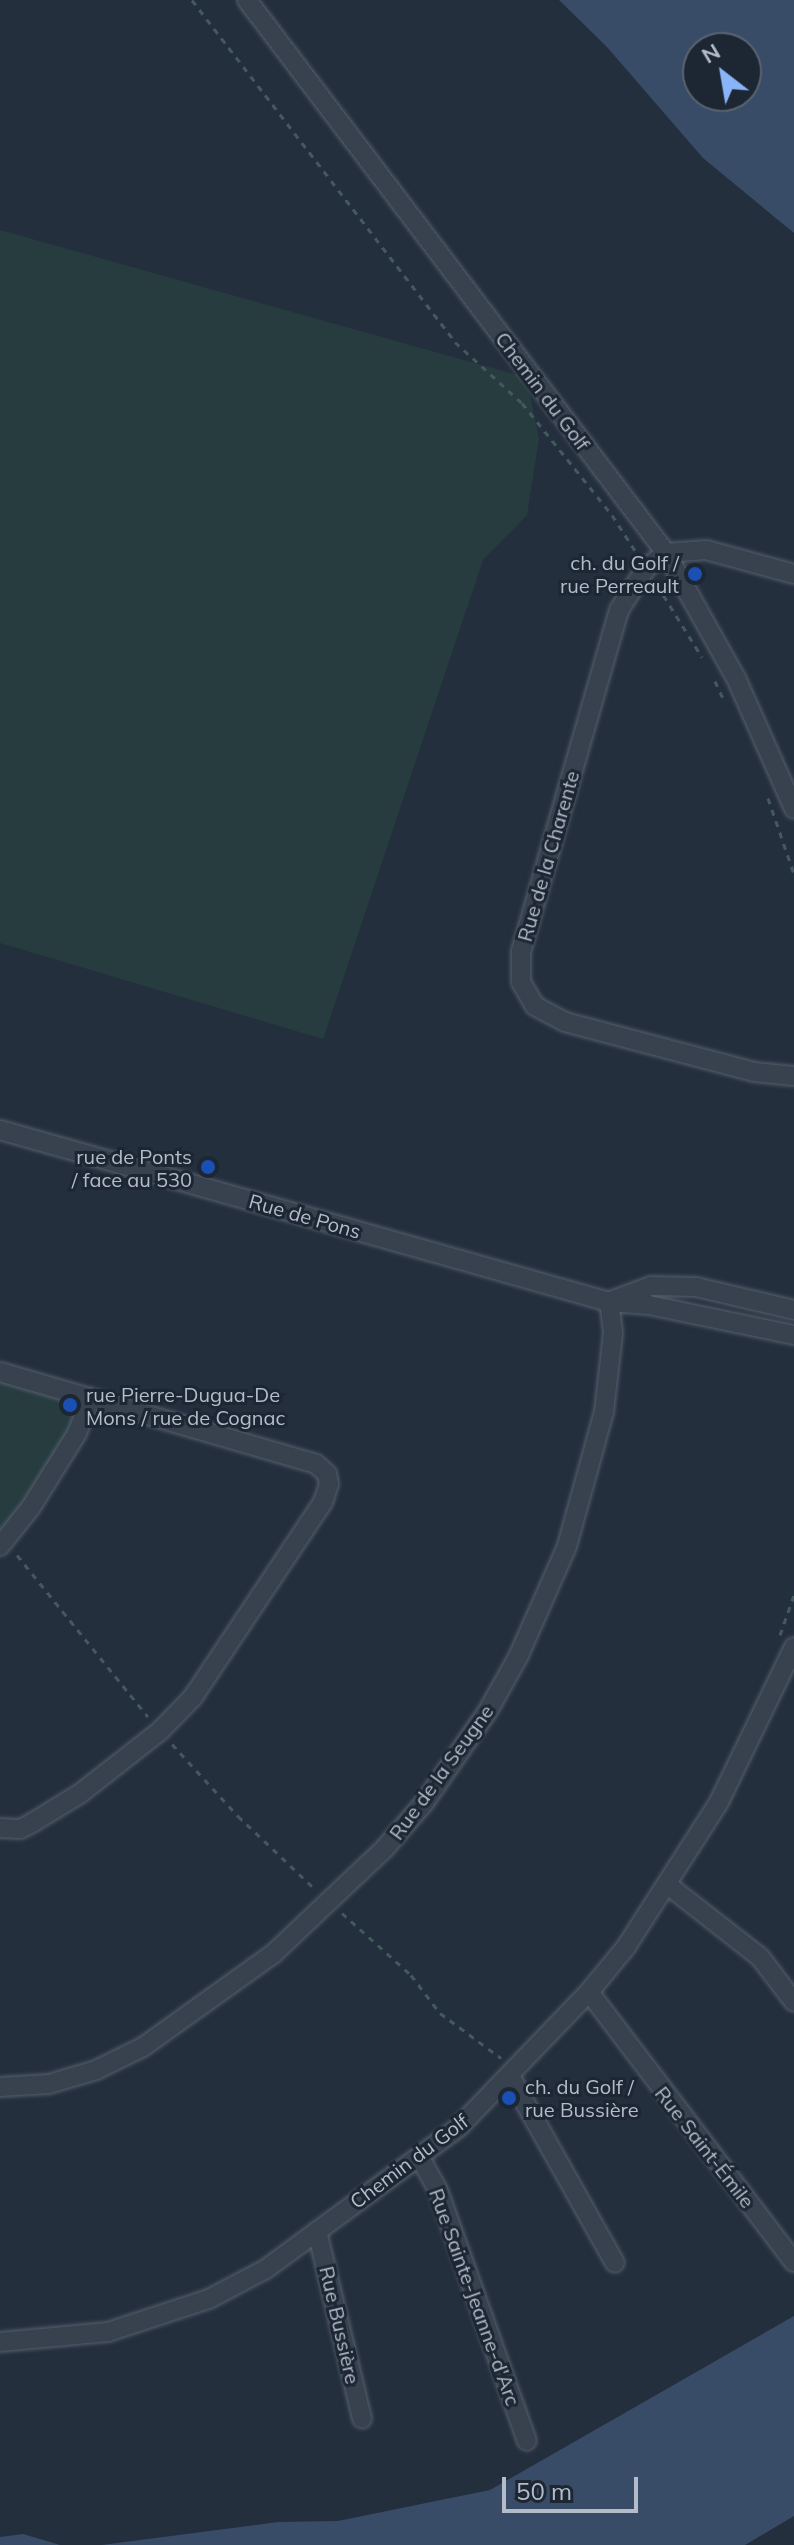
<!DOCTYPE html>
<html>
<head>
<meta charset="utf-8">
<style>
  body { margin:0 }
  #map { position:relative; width:794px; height:2545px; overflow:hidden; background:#242f3e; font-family:Mulish,sans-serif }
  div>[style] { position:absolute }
  .green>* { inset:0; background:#263c3f }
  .water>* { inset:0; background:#394c67 }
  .path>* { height:3px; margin-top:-1.5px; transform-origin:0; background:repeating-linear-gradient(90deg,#44595c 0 6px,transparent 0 12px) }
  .roads { filter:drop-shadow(0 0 2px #565f6c) drop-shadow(0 0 2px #565f6c) }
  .minor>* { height:18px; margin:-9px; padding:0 9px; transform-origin:9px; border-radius:9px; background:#38414e }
  .dots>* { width:22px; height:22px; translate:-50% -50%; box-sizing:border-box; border:4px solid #1d2633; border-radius:50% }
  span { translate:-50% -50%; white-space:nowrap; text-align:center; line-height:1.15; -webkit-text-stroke:6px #1d2633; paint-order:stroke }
  .street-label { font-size:20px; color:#b4bcc9 }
  .poi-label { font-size:20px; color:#b4bcc9 }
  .right { translate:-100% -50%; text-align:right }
  .left { translate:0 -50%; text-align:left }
  .north { position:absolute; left:682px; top:32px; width:80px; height:80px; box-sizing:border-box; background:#1d2633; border:2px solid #59626f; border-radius:50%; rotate:329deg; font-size:22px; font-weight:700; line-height:32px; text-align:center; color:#b4bcc9 }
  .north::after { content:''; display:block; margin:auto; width:28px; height:36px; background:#8ab4f8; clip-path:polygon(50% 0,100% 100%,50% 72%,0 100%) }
  .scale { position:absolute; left:502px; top:2477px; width:136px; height:36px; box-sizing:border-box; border:4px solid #b4bcc9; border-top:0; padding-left:10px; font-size:24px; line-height:28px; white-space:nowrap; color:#b4bcc9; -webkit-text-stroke:6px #1d2633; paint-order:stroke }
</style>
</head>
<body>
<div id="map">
  <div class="green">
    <div style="clip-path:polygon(0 230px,517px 375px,530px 394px,539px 439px,527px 515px,483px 560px,323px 1039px,0 943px)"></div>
    <div style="clip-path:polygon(0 1372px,91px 1398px,0 1546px)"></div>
  </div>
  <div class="water">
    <div style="clip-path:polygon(evenodd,559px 0,794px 0,794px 233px,703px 158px,607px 47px,559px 0,746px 48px,746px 96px,698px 96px,698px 48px,746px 48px)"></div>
    <div style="clip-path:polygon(794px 2316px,794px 2516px,745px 2545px,70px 2545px,102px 2545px,278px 2522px,338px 2521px,490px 2490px)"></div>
    <div style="clip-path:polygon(23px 2534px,60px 2545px,0 2545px,0 2537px)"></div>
  </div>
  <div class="path">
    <div style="left:192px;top:0;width:431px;rotate:52.4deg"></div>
    <div style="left:455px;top:342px;width:91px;rotate:42.3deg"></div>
    <div style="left:522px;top:403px;width:144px;rotate:51.2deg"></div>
    <div style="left:612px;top:515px;width:44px;rotate:57deg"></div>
    <div style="left:657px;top:585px;width:85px;rotate:58deg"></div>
    <div style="left:715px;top:681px;width:21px;rotate:65deg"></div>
    <div style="left:768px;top:798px;width:80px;rotate:71.1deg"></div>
    <div style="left:17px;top:1555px;width:208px;rotate:51deg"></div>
    <div style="left:780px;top:1635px;width:42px;rotate:-70.7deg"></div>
    <div style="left:172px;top:1744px;width:98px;rotate:47.5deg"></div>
    <div style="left:238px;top:1816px;width:106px;rotate:43.5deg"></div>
    <div style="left:342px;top:1913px;width:93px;rotate:41.9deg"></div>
    <div style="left:411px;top:1975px;width:48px;rotate:52.7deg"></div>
    <div style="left:440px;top:2013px;width:76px;rotate:36.4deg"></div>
  </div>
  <div class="roads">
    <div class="minor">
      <div style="left:247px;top:0;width:694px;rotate:52.85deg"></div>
      <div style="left:666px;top:553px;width:143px;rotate:60.8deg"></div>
      <div style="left:736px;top:678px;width:143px;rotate:66.1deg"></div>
      <div style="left:794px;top:574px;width:91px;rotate:-164.7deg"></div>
      <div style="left:706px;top:550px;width:40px;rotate:175.7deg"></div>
      <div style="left:666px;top:553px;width:25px;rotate:143deg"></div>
      <div style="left:646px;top:568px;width:50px;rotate:122.7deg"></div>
      <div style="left:619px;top:610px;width:355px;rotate:106deg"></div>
      <div style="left:521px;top:951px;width:31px;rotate:90deg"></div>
      <div style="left:521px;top:982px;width:28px;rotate:60deg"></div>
      <div style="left:535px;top:1006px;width:34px;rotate:28deg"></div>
      <div style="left:565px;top:1022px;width:196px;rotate:14.8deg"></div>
      <div style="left:754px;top:1072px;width:40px;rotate:5.7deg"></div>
      <div style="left:0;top:1130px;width:633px;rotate:15.77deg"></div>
      <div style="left:609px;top:1302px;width:40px;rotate:4.3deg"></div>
      <div style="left:649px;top:1305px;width:148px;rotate:11.7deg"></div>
      <div style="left:611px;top:1301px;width:43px;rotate:-20.6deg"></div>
      <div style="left:651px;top:1286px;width:45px;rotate:1.3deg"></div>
      <div style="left:696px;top:1287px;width:101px;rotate:13.2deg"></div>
      <div style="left:0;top:1372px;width:329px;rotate:16.2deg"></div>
      <div style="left:316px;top:1464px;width:15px;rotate:42deg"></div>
      <div style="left:327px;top:1474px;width:10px;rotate:79deg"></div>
      <div style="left:329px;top:1484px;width:19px;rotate:108deg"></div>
      <div style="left:323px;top:1502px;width:234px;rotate:123.7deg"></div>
      <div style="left:193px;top:1697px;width:47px;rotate:134.1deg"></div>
      <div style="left:160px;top:1731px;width:100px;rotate:141.9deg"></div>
      <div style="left:81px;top:1793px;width:57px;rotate:148.5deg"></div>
      <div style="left:32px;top:1823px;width:13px;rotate:153deg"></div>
      <div style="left:20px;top:1829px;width:20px;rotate:-177deg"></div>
      <div style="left:0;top:1546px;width:50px;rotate:-51.5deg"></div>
      <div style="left:31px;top:1507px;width:87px;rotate:-58.1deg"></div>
      <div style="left:77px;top:1433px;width:38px;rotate:-68deg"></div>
      <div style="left:669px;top:1886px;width:115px;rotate:38deg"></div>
      <div style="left:760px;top:1957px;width:56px;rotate:52.9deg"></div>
      <div style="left:589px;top:1992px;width:339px;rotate:52.8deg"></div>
      <div style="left:510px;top:2076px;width:214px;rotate:60.7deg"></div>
      <div style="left:0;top:2087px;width:49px;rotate:-3.5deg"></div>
      <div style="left:49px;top:2084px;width:49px;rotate:-16.6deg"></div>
      <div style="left:96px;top:2070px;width:52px;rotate:-26.1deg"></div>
      <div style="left:143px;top:2047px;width:160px;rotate:-35.6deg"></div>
      <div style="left:273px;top:1954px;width:154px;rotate:-43.4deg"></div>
      <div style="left:385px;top:1848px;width:60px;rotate:-49.1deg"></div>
      <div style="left:424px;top:1803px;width:114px;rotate:-55.3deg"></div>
      <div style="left:489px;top:1709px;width:62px;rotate:-60.9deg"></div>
      <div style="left:519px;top:1655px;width:119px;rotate:-66.2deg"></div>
      <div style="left:567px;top:1546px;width:139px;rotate:-74.6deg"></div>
      <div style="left:604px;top:1412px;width:80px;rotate:-83.5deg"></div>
      <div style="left:613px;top:1333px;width:31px;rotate:-97deg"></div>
      <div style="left:419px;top:2156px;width:39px;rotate:61deg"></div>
      <div style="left:438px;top:2190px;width:266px;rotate:70.5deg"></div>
      <div style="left:317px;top:2231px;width:193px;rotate:76.5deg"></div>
      <div style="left:0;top:2342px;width:108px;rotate:-5.3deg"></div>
      <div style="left:108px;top:2332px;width:106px;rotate:-18.1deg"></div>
      <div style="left:209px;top:2299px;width:64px;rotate:-27.8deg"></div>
      <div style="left:266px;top:2269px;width:240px;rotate:-36.3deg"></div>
      <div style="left:459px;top:2127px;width:187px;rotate:-46.1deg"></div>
      <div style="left:589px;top:1992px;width:58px;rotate:-50.6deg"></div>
      <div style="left:626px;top:1947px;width:172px;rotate:-57.3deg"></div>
      <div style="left:719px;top:1802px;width:172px;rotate:-64.2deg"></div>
    </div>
  </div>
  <div class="dots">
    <div style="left:695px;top:574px;background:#1a4fb4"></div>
    <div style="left:208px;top:1167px;background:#1a4fb4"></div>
    <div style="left:70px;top:1405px;background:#1a4fb4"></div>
    <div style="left:509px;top:2098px;background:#1a4fb4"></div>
  </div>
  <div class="street-label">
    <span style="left:543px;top:391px;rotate:53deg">Chemin du Golf</span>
    <span style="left:548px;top:856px;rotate:-74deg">Rue de la Charente</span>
    <span style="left:305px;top:1216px;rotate:16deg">Rue de Pons</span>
    <span style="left:441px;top:1772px;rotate:-54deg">Rue de la Seugne</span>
    <span style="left:705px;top:2147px;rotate:52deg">Rue Saint-Émile</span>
    <span style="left:409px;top:2161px;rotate:-37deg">Chemin du Golf</span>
    <span style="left:475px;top:2297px;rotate:70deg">Rue Sainte-Jeanne-d'Arc</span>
    <span style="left:340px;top:2325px;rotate:77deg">Rue Bussière</span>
  </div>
  <div class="poi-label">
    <span class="right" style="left:679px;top:574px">ch. du Golf /<br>rue Perreault</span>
    <span class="right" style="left:192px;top:1168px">rue de Ponts<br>/ face au 530</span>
    <span class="left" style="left:86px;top:1406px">rue Pierre-Dugua-De<br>Mons / rue de Cognac</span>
    <span class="left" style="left:525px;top:2098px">ch. du Golf /<br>rue Bussière</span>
  </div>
  <div class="north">N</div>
  <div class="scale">50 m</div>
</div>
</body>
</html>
